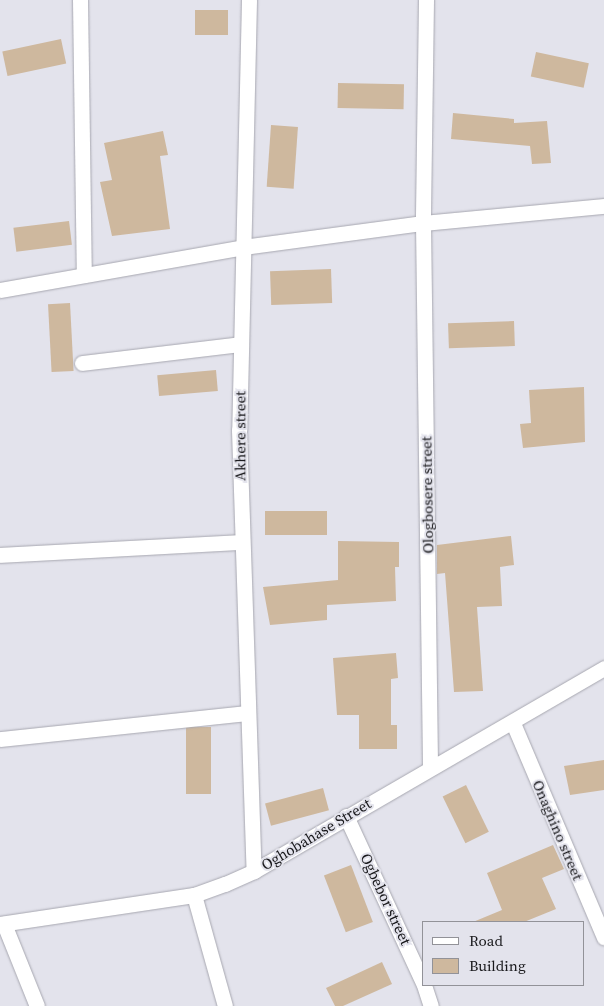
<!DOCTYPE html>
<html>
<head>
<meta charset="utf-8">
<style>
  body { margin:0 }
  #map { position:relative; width:604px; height:1006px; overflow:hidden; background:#e3e3ec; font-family:"Source Serif 4",serif }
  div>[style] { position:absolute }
  .building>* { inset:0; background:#ceb89e; transform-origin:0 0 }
  .roads { filter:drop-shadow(0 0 1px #a7a7b0) drop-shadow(0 0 1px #a7a7b0) }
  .street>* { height:15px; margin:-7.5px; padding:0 7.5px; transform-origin:7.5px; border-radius:7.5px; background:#fff }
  span { translate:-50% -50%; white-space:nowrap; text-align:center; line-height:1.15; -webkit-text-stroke:4px #e3e3ec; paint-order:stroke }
  .street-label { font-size:15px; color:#18181b }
  .legend { position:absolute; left:422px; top:921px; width:162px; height:65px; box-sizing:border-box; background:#e3e3ec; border:1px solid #929298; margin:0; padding:6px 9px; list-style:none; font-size:15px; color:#18181b }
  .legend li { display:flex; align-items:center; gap:10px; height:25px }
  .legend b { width:25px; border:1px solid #929298 }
</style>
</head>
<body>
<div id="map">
  <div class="building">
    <div style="left:195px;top:10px;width:33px;height:25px"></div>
    <div style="left:61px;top:39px;width:25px;height:60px;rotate:78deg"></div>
    <div style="left:536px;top:52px;width:54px;height:25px;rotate:12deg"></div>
    <div style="left:338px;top:83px;width:66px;height:25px;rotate:1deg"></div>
    <div style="clip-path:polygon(453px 113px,514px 119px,514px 123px,547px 121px,551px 163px,532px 164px,530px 146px,451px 139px)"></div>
    <div style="left:271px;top:125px;width:27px;height:62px;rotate:4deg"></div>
    <div style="clip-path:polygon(163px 131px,168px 155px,160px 156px,170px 229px,112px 236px,100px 182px,112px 180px,104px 143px)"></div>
    <div style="left:69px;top:221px;width:24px;height:56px;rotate:83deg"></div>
    <div style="left:331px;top:269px;width:34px;height:61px;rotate:88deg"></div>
    <div style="left:70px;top:303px;width:68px;height:22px;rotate:87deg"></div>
    <div style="left:514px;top:321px;width:25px;height:66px;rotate:88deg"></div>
    <div style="left:216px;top:370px;width:21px;height:59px;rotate:85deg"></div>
    <div style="clip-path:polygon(584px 387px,585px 442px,523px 448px,520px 424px,531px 423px,529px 390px)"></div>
    <div style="left:327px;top:511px;width:24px;height:62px;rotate:90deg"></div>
    <div style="clip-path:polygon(511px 536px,514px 565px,500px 567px,502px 606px,477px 607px,483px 691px,454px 692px,445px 573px,437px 574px,437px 545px)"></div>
    <div style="clip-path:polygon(338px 541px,399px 542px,399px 567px,395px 567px,396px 601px,327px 605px,327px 620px,270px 625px,263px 587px,338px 580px)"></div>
    <div style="clip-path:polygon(396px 653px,398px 678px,391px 679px,391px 725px,397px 725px,397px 749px,359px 749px,359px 715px,337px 715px,333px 658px)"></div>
    <div style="left:211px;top:727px;width:67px;height:25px;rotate:90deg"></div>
    <div style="clip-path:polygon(604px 760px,604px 790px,570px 795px,564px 766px)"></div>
    <div style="left:466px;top:785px;width:52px;height:26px;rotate:64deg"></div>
    <div style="left:323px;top:788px;width:23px;height:60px;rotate:75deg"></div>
    <div style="clip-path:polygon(553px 845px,564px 869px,542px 878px,556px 909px,524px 922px,473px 922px,502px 910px,487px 873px)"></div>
    <div style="left:351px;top:865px;width:61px;height:29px;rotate:69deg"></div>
    <div style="clip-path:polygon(382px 962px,392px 984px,343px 1006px,335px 1006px,326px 988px)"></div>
  </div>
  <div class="roads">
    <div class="street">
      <div style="left:80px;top:0;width:275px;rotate:89.2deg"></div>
      <div style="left:249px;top:0;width:430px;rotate:91.3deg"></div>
      <div style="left:239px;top:430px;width:441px;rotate:88.1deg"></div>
      <div style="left:426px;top:0;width:223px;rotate:90.8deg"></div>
      <div style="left:423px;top:223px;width:545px;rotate:89.26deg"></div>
      <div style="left:0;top:290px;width:247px;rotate:-10deg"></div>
      <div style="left:243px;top:247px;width:182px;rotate:-7.6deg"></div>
      <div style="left:423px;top:223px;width:182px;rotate:-5.4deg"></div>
      <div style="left:82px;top:363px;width:160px;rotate:-6.8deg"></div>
      <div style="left:0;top:555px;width:240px;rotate:-3.1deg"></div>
      <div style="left:513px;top:723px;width:233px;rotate:67deg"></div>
      <div style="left:0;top:739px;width:248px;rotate:-6deg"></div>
      <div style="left:346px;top:816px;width:184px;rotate:65.2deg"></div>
      <div style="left:194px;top:895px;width:115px;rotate:74.4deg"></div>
      <div style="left:0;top:924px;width:196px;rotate:-8.5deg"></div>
      <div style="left:194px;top:895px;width:33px;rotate:-20deg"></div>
      <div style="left:225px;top:884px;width:32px;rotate:-24deg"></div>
      <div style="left:254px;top:871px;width:405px;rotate:-30.1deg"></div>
      <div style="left:4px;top:924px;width:88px;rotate:68.1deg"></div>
      <div style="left:424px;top:985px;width:22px;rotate:72deg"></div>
    </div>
  </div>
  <div class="street-label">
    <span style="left:240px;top:436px;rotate:-90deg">Akhere street</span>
    <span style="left:427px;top:495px;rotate:-91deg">Ologbosere street</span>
    <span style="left:558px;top:830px;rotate:67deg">Onaghino street</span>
    <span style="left:316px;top:834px;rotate:-31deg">Oghobahase Street</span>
    <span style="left:386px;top:899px;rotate:65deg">Ogbebor street</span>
  </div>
  <ul class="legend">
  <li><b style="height:6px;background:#fff"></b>Road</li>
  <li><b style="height:14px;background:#ceb89e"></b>Building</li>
  </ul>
</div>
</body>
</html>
